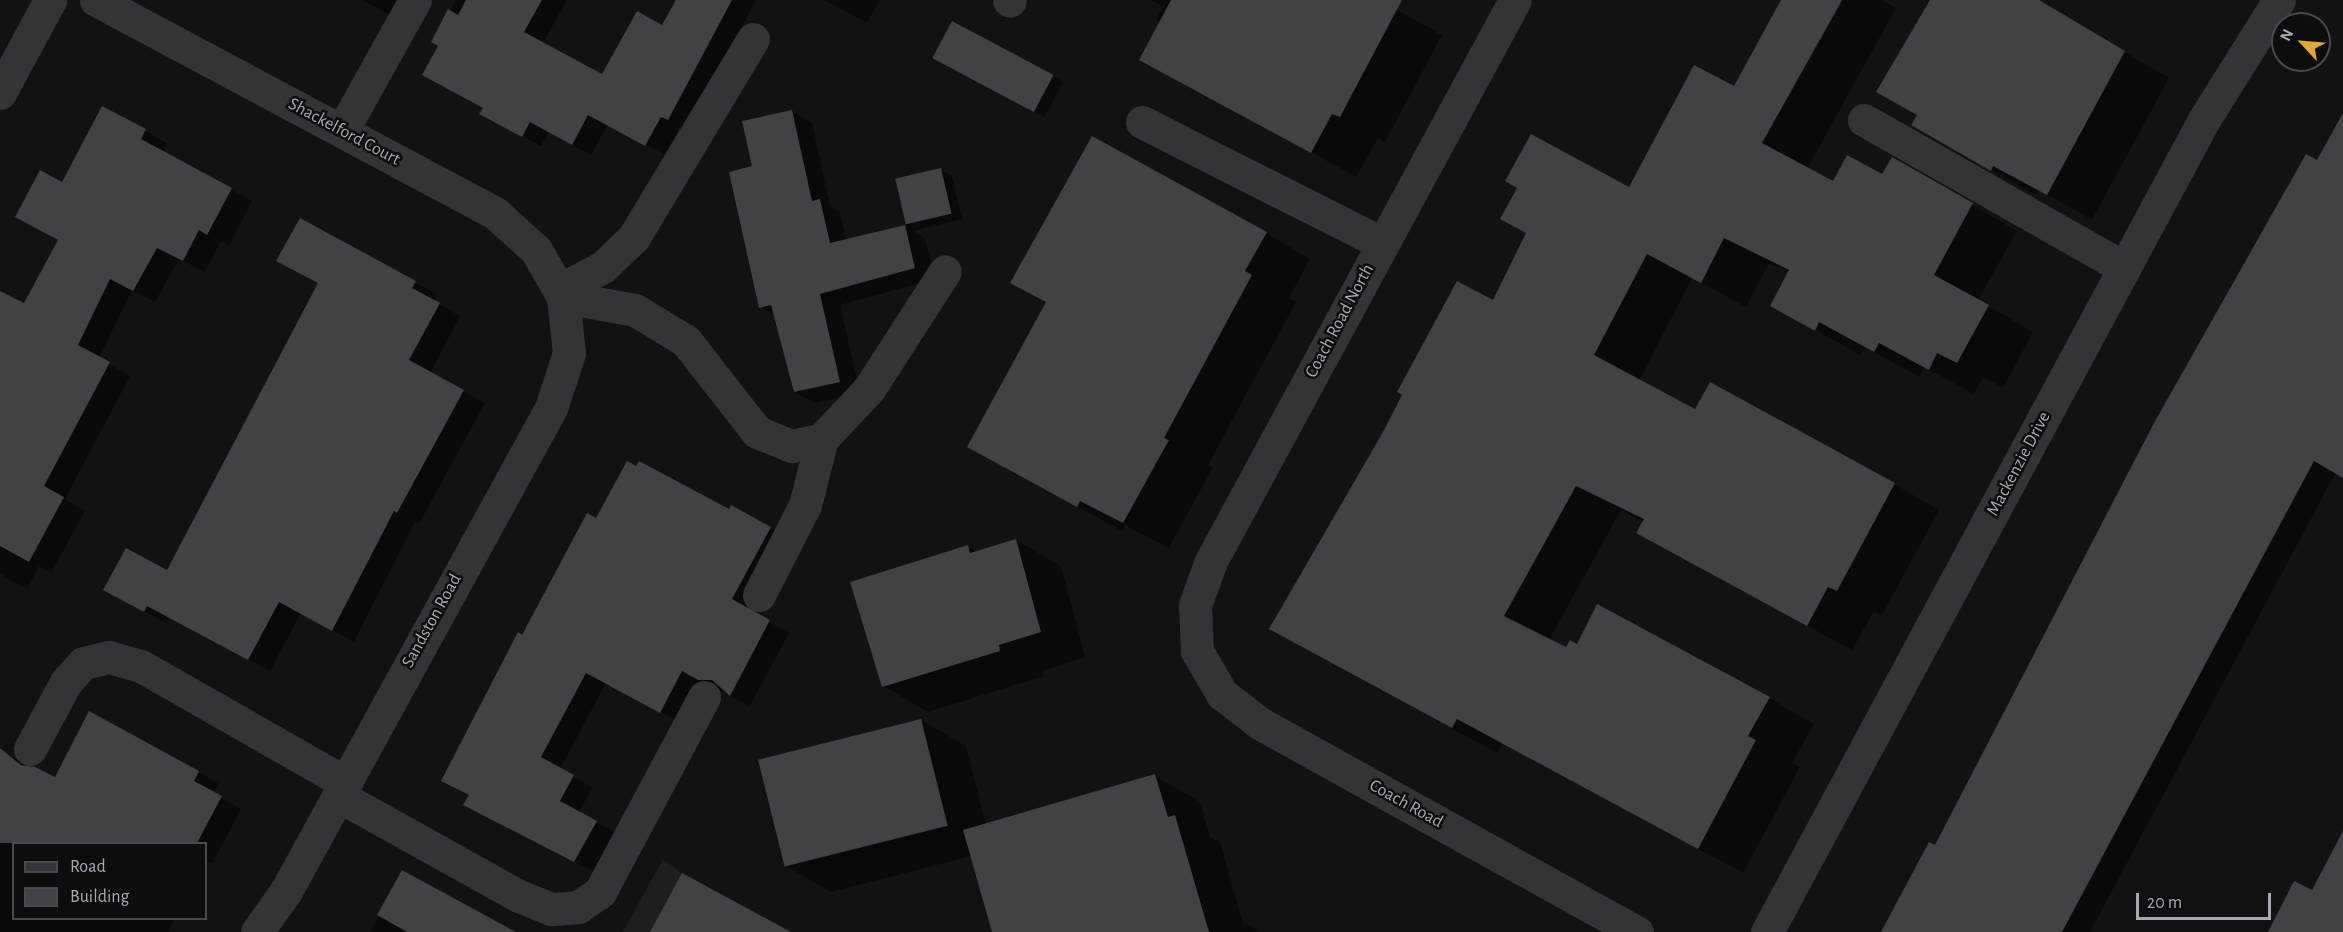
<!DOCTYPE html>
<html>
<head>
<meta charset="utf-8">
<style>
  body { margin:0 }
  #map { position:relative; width:2343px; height:932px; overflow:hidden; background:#121213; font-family:"Alegreya Sans",sans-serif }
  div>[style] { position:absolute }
  .built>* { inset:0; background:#1e1e20 }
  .shadow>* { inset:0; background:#0007 }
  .building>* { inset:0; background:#414246; transform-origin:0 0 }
  .minor>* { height:33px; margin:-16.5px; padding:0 16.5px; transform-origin:16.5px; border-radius:16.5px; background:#333438 }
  span { translate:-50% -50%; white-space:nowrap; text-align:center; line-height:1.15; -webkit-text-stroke:5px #0d0d0e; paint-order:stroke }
  .street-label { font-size:18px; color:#a5a9b3 }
  .legend { position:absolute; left:12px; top:842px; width:195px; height:78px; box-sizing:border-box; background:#0d0d0e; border:2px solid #4a4b50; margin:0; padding:8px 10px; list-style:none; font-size:18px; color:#a5a9b3 }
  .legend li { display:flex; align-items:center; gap:12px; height:30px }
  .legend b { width:30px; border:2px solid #4a4b50 }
  .north { position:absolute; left:2271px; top:12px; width:60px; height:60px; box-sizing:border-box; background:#0d0d0e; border:2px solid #4a4b50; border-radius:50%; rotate:296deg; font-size:16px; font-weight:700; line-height:24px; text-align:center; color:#a5a9b3 }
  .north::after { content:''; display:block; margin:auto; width:21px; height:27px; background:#e0a73e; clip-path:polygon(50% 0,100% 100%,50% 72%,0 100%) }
  .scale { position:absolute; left:2136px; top:893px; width:135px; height:27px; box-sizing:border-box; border:3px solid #a5a9b3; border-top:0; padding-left:8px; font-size:18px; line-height:21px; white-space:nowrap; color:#a5a9b3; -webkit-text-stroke:4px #0d0d0e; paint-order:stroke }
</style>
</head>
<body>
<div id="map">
  <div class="built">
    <div style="clip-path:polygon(663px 859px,682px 873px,791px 932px,623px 932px)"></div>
  </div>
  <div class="shadow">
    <div style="clip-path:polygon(363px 0,403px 0,394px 17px)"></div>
    <div style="clip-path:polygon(456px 0,567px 0,543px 43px,603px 76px,663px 27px,678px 0,756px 0,687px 130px,680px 126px,665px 155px,608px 124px,591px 155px,549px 132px,541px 146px,500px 124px,433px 41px)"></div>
    <div style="clip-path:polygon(824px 0,880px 0,867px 23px)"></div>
    <div style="clip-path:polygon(1150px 0,1379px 0,1442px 35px,1385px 142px,1378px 138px,1356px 177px,1141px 59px,1160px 22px,1156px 20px,1163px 7px)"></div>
    <div style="clip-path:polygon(1781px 0,1840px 0,1808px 64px,1843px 0,1882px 0,1896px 8px,1807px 169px,1833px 183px,1882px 176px,1892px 159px,2017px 231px,1978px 300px,2033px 332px,2003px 388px,1983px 377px,1974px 394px,1924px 367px,1919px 377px,1865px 347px,1860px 355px,1772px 305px,1790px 272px,1769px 263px,1746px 307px,1692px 278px,1639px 381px,1696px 411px,1894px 484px,1939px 510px,1882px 615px,1874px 611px,1852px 650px,1683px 558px,1644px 522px,1621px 510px,1549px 640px,1567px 649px,1769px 698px,1814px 724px,1792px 763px,1800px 767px,1743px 873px,1502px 743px,1497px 753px,1316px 654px,1494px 302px,1630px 189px,1734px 88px)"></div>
    <div style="clip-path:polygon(1931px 0,2036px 0,2169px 78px,2092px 220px,2039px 190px,2036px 195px,1913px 125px,1919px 115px)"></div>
    <div style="clip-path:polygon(945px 63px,1053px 76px,1063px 82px,1045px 117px)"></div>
    <div style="clip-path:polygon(103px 108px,167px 143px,162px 152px,252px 201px,229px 246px,221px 241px,205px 272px,179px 259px,155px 302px,132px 290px,99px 358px,130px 376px,65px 499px,85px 511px,51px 573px,39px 566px,27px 589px,0 574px,0 292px,25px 305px,60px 240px,63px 184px)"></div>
    <div style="clip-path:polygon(791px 111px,812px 123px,830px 206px,840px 212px,846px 241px,907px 226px,897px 180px,941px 170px,952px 176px,962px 219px,913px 231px,925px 238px,935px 279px,840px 305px,860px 393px,816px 403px,795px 392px,775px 315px,761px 307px,754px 168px)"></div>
    <div style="clip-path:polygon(2343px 116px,2343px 476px,2336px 472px,2090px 932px,1887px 932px)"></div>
    <div style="clip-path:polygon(300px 220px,437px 294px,433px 301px,460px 316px,430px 373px,485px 403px,419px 524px,415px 522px,354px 642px,301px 613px,270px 671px,169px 617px,166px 623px,126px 602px,167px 572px,320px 283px)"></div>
    <div style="clip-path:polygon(1266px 233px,1310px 259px,1289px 298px,1296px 302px,1208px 465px,1213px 467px,1169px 548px,1125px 525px,1122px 531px,1014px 473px,1047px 303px,1012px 283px)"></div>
    <div style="clip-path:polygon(732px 507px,790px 539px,751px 612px,789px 633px,750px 706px,703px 681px,681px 723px,606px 683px,560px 769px,592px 787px,579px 813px,616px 833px,595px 872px,485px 816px,470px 796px,523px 636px,597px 520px,730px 511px)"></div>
    <div style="clip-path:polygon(1016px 540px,1061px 566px,1085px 657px,1043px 671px,1044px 676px,928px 712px,883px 686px,968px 547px,977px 552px)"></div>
    <div style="clip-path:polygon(921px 720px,966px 746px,986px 825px,1155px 776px,1200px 802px,1210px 837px,1220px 842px,1244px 927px,1246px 924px,1260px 932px,993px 932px,972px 856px,831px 892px,786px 866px)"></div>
    <div style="clip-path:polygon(3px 752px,55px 779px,198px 772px,218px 783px,214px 793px,241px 809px,212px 864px,206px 861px,206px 844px,14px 844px,14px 918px,175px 918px,168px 932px,0 932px,0 758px)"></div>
    <div style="clip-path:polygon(403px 872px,504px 932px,370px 932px)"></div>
  </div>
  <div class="building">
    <div style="clip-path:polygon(466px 0,542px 0,524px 32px,602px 74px,637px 11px,662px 25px,676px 0,732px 0,668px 120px,661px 117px,645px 146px,588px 115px,572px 145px,530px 122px,522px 137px,479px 114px,483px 108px,422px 75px,438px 46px,431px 42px,448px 9px,458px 15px)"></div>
    <div style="clip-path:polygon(1171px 0,1402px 0,1340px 117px,1332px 114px,1311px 153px,1139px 60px)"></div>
    <div style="clip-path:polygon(1781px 0,1842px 0,1762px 143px,1833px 181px,1847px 155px,1882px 174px,1892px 157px,1973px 203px,1934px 275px,1989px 305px,1957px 363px,1937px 353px,1929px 370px,1879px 343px,1874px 352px,1819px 322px,1815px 331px,1770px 306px,1789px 270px,1724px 238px,1701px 283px,1647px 254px,1594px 355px,1695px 409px,1710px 382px,1895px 483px,1837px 591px,1828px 587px,1807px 626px,1636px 533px,1644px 519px,1576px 486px,1504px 616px,1566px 647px,1570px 640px,1577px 644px,1597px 604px,1770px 697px,1748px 736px,1756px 740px,1698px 849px,1457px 719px,1452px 728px,1269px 629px,1383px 432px,1402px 395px,1397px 392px,1457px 281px,1493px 300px,1526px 233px,1500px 219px,1517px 188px,1505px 181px,1531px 134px,1629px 187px,1694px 65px,1734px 86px)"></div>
    <div style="clip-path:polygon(1930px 0,2039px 0,2125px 51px,2047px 195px,1993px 166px,1991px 171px,1911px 125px,1917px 115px,1876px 92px)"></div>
    <div style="left:952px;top:21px;width:115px;height:42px;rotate:28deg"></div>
    <div style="clip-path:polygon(102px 106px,146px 129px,141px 139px,232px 188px,207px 235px,199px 230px,183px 261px,157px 248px,133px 291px,110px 279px,78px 345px,110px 362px,44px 486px,64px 497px,29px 562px,0 546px,0 291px,24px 303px,58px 240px,15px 217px,40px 170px,62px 182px)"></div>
    <div style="clip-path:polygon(792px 110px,812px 201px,820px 199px,830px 243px,905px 225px,915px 268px,820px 294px,840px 382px,794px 392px,771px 305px,759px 308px,729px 172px,752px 166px,742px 121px)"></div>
    <div style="clip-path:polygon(2343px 113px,2343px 478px,2314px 461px,2062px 932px,1881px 932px,1929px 842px,1935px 845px,2154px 423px,2306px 154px,2317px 160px)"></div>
    <div style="clip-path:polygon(1092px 136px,1267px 232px,1245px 271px,1252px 275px,1164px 438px,1169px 440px,1123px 523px,1080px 501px,1077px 507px,967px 447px,1046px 302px,1010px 283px)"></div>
    <div style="left:941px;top:168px;width:47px;height:47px;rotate:77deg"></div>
    <div style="clip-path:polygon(300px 218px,416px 281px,412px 288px,440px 303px,409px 360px,464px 390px,397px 513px,394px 511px,332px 631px,279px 602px,248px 660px,147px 606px,144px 612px,103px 590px,126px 548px,167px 570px,318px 283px,276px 261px)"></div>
    <div style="clip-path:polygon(627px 461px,636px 466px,639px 461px,729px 509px,731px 505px,771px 527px,732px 599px,770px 620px,730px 696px,712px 680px,698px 680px,682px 671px,660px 713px,586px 673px,541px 757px,574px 775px,560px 801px,597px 821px,574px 862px,463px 805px,469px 795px,441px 781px,518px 632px,522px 635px,587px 513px,596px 518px)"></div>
    <div style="clip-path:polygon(1016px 539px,1041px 632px,999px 645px,1000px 651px,882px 687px,850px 582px,968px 545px,970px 553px)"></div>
    <div style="clip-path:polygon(89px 711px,199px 771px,194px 781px,222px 796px,197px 843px,0 843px,0 748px,21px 765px,35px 767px,55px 777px)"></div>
    <div style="left:921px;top:719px;width:110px;height:168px;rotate:76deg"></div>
    <div style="clip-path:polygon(1155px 774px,1168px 817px,1175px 815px,1209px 932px,992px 932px,963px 830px)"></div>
    <div style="clip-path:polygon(2343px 831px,2343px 932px,2268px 932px,2294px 881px,2312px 890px)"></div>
    <div style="clip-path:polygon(402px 870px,516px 932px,407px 932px,377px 915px)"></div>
    <div style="clip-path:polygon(682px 873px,791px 932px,650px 932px)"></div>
  </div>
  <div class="minor">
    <div style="left:96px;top:0;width:452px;rotate:28.1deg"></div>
    <div style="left:495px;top:213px;width:55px;rotate:42.1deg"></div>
    <div style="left:536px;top:250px;width:54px;rotate:60.1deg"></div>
    <div style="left:563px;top:297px;width:56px;rotate:83.9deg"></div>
    <div style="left:569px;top:353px;width:58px;rotate:108.1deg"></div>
    <div style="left:551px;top:408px;width:551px;rotate:118.75deg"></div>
    <div style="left:286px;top:891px;width:50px;rotate:125.3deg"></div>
    <div style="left:1009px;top:0;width:1px;rotate:45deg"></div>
    <div style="left:1515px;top:0;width:638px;rotate:118.45deg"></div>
    <div style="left:1211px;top:561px;width:47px;rotate:110deg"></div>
    <div style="left:1195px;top:605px;width:46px;rotate:87.5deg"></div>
    <div style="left:1197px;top:651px;width:50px;rotate:59.8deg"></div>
    <div style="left:1222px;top:694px;width:49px;rotate:37.6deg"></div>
    <div style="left:1261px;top:724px;width:430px;rotate:29deg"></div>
    <div style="left:0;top:93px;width:106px;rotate:-61.7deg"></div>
    <div style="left:1864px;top:120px;width:299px;rotate:29.6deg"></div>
    <div style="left:1142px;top:122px;width:269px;rotate:26.8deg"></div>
    <div style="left:342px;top:131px;width:150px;rotate:-60.9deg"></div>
    <div style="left:559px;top:290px;width:50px;rotate:-27.6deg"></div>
    <div style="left:603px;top:267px;width:43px;rotate:-44.1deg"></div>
    <div style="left:634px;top:237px;width:231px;rotate:-59deg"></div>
    <div style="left:563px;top:297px;width:73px;rotate:10.2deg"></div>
    <div style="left:635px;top:310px;width:60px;rotate:31.3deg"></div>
    <div style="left:686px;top:341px;width:115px;rotate:52deg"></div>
    <div style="left:757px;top:432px;width:38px;rotate:22deg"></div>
    <div style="left:792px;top:446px;width:31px;rotate:-13deg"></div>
    <div style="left:822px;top:439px;width:69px;rotate:-46.8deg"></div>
    <div style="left:869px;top:389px;width:140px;rotate:-57.2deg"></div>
    <div style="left:759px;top:595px;width:101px;rotate:-62.9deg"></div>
    <div style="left:805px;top:505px;width:68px;rotate:-75.6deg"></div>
    <div style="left:30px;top:749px;width:76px;rotate:-61.8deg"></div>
    <div style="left:66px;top:682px;width:25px;rotate:-48deg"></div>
    <div style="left:83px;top:663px;width:27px;rotate:-13deg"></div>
    <div style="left:109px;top:657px;width:33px;rotate:16deg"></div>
    <div style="left:141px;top:666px;width:236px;rotate:29.7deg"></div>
    <div style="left:339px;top:796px;width:206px;rotate:29.1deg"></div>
    <div style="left:519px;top:896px;width:35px;rotate:22deg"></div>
    <div style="left:552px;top:909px;width:26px;rotate:-4deg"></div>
    <div style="left:578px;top:907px;width:27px;rotate:-34deg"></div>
    <div style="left:600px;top:892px;width:221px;rotate:-61.9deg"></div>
    <div style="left:1767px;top:932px;width:924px;rotate:-61.72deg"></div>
    <div style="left:2205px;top:118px;width:139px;rotate:-57.9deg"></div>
  </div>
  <div class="street-label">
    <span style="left:344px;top:132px;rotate:28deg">Shackelford Court</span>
    <span style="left:1340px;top:321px;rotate:-62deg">Coach Road North</span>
    <span style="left:2019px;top:464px;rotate:-62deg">Mackenzie Drive</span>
    <span style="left:432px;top:621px;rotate:-61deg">Sandston Road</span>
    <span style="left:1406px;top:804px;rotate:29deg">Coach Road</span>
  </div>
  <ul class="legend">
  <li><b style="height:8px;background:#333438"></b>Road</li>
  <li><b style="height:16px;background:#414246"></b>Building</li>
  </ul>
  <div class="north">N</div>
  <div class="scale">20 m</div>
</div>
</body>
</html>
